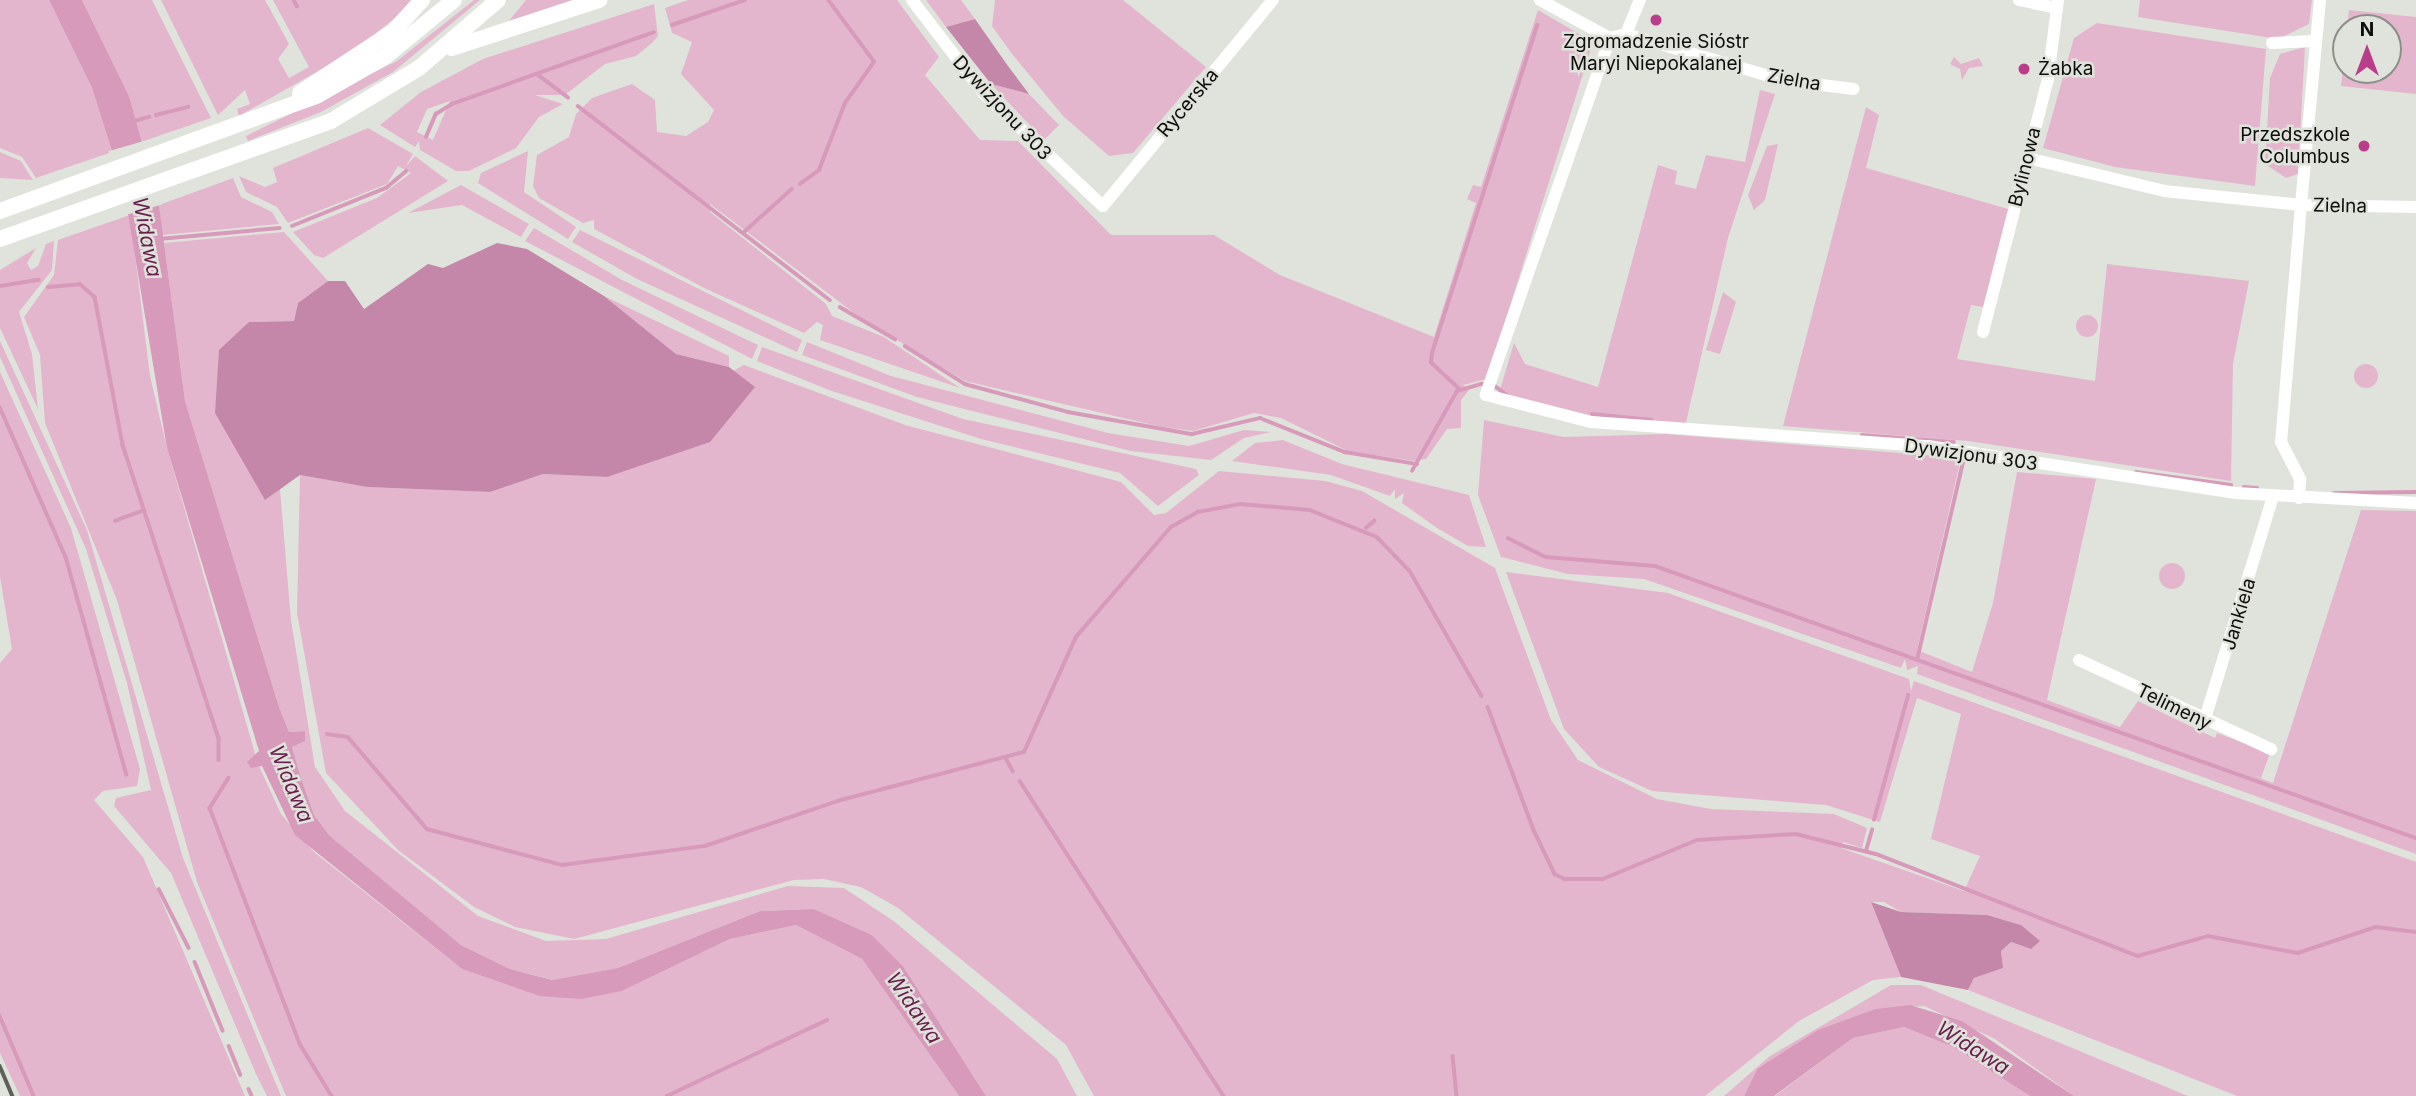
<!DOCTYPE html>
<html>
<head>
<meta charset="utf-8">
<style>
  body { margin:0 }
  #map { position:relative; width:2416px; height:1096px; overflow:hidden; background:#e0e3db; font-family:Inter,sans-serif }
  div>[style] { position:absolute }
  .green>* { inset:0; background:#e3b6ce }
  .round { border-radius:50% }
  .forest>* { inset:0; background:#c487a9 }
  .water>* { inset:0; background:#d89abb }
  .pier>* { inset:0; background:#e0e3db; transform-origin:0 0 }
  .stream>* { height:3.5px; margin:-1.75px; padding:0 1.75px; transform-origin:1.75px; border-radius:1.75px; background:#d89abb }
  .minor>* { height:12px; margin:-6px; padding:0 6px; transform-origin:6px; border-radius:6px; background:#fff }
  .major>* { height:16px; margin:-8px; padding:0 8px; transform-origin:8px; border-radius:8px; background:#fff }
  .rail>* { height:3.5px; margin:-1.75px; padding:0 1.75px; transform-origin:1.75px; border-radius:1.75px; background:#5d5f5a }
  .dots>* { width:19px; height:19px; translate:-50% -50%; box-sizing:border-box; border:4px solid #e0e3db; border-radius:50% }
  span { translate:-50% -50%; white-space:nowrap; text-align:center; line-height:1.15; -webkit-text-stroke:5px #e0e3db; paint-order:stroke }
  .poi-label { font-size:19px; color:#0d0e0b }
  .left { translate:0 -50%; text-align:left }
  .right { translate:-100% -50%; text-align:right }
  .street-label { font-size:19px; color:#0d0e0b }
  .water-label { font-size:21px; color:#681f4d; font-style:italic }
  .north { position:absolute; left:2332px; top:14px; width:70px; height:70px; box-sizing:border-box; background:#e0e3db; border:2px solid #8c8e88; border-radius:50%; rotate:0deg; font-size:19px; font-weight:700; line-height:28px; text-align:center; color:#0d0e0b }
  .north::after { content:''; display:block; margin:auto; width:24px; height:32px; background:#ba3d8c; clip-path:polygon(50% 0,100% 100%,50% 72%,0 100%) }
</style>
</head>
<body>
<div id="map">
  <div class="green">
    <div style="clip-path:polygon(0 0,49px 0,92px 88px,112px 152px,36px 178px,22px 157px,0 148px)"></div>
    <div style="clip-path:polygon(82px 0,152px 0,211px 118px,141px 142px,129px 96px)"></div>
    <div style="clip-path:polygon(161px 0,265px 0,289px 44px,278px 59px,289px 78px,309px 67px,273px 0,417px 0,355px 50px,239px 116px,237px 109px,250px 104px,245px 90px,218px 115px)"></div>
    <div style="clip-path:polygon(474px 0,480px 0,393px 72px,321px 112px,248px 141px,246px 136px,397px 61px)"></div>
    <div style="clip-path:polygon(526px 0,572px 0,508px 22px)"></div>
    <div style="clip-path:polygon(688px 0,897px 0,939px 57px,925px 75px,980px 140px,1018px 141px,1111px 235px,1214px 235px,1280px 275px,1434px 337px,1476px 203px,1467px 199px,1473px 185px,1481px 187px,1538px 10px,1593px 42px,1487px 379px,1463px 385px,1469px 390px,1461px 400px,1461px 428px,1447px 429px,1426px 459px,1414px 461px,1348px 451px,1281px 418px,1254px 413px,1193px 431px,1162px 427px,965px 381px,862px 319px,710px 204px,710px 212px,826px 304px,832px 316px,884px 337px,960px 388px,820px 340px,823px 325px,817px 322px,804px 333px,704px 288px,594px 229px,594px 220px,583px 223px,539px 198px,533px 186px,537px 155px,569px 137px,576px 114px,592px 98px,632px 84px,655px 100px,657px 132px,686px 136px,708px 122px,714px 110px,681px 74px,692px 42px,672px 33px,665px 8px)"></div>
    <div style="clip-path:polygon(926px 0,961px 0,975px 19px,946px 27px)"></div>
    <div style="clip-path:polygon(995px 0,1123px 0,1206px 67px,1133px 153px,1109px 156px,1063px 116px,1012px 54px,992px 26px)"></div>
    <div style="clip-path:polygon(2140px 0,2312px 0,2309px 24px,2278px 39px,2138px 17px)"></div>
    <div style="clip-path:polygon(evenodd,654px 4px,658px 36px,652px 43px,636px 56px,605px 64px,565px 95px,535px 95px,563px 104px,539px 117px,516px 148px,469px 171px,456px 171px,420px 150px,419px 141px,415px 147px,380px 125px,421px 92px,483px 59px,654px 4px,450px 101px,433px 140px,417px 132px,427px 109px,450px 101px)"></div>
    <div style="clip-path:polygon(2349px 10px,2416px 17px,2416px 94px,2341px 86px,2346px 37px,2346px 70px,2388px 70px,2388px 28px,2347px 28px)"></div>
    <div style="clip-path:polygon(2097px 23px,2266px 49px,2255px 186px,2115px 167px,2043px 148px,2074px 38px)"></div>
    <div style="clip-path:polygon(2305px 47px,2298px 174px,2286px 178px,2265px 164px,2270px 78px,2280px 54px)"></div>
    <div style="clip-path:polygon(1954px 57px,1961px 64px,1979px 58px,1983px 66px,1969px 68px,1962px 80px,1960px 69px,1950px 64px)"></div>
    <div style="clip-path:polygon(991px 84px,1029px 94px,1059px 125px,1044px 140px)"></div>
    <div style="clip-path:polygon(1760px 90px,1775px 94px,1728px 238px,1685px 427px,1596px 419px,1499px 393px,1514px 343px,1525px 364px,1598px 387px,1658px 165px,1677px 171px,1675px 184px,1696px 189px,1706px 155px,1745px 162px)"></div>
    <div style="clip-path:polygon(1866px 107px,1879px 115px,1866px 168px,2008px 209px,1983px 307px,1971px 305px,1957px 359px,2095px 381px,2107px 264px,2249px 281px,2233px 364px,2231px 481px,1968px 441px,1783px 426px)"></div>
    <div style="clip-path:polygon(368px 128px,413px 154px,406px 166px,415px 156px,448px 181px,323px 258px,314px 255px,293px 232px,377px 198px,411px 173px,398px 166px,387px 184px,288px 223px,277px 207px,246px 192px,239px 176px,265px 187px,277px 182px,273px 168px)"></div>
    <div style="clip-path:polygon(1778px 144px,1765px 200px,1754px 210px,1748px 195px,1767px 146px)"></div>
    <div style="clip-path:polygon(528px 151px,524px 192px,576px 227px,568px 239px,478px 183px,481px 173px)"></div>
    <div style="clip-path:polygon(0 152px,21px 161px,33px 180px,0 178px)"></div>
    <div style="clip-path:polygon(233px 178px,241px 197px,272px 212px,279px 224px,162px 235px,159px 205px)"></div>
    <div style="clip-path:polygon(461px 185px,529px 224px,521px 237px,462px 205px,408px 213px)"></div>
    <div style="clip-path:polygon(130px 215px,150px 376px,167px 448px,258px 764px,281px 814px,314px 852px,462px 969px,539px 996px,622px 991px,730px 939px,796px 925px,862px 959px,959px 1096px,286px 1096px,197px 882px,117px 600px,45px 423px,40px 355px,24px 317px,54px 275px,58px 240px)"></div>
    <div style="clip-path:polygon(534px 228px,622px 280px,758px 345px,752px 359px,525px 241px)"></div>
    <div style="clip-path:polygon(580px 230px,802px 340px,797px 352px,637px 279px,572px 242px)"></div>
    <div style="clip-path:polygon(284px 232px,328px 281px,298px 303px,294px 321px,249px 322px,265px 500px,280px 489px,291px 620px,315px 767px,345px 811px,478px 916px,546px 941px,606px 939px,788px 886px,844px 888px,895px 922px,1057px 1059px,1077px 1096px,986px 1096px,903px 966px,872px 935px,814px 909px,760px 911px,618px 968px,553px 980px,510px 969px,461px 945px,330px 836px,314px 815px,300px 775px,292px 747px,305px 731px,289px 732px,279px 707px,185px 401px,164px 243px)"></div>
    <div style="clip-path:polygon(54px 241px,52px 270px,19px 312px,32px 354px,38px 409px,0 328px,0 270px,36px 248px,27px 263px,31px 270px,38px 266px,46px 244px)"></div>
    <div style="clip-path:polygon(1723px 292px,1736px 302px,1720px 354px,1706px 350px)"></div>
    <div style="clip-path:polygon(604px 296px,729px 356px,729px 367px,676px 354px)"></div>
    <div class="round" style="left:2076px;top:315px;width:22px;height:22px"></div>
    <div style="clip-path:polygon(0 341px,87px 530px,183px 858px,281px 1096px,267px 1096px,256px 1074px,171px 873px,114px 806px,116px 798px,151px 790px,127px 683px,86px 549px,0 357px)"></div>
    <div style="clip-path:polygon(807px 342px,891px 376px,1108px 433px,1189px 446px,1244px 430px,1271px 432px,1244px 438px,1211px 460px,1131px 451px,917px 397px,802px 355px)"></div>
    <div style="clip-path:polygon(762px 347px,963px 419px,1196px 469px,1199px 475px,1158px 506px,1120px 473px,981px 439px,829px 390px,757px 361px)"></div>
    <div class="round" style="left:2354px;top:364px;width:24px;height:24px"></div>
    <div style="clip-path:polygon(744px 365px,905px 425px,1121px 482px,1154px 515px,1166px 513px,1219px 471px,1325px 481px,1362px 491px,1495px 568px,1551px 720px,1578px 760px,1657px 799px,1711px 809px,1834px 814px,1867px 828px,1862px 848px,1843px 842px,1841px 848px,1964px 891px,1980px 856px,1931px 839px,1961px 714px,1917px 698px,1880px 822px,1826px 805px,1652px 791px,1599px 767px,1564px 729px,1506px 572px,1668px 593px,1909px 679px,1911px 691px,1914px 681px,2416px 862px,2416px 1096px,2237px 1096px,1968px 990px,1974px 978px,2003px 968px,2001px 951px,2011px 942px,2031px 949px,2021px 925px,1987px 915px,1901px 912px,1884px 902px,1871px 902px,1901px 977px,1873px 980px,1799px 1021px,1705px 1096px,1094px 1096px,1066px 1045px,898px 908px,861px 887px,824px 879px,794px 880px,574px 939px,515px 927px,474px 907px,398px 850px,326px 773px,297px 613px,300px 475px,367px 487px,490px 492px,543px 474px,607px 477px,754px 387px,733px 371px)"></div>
    <div style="clip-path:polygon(0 372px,71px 528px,140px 769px,137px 786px,103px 791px,94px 800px,143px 857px,245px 1096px,20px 1096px,0 1053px,0 663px,12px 649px,0 577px)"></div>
    <div style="clip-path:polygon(1484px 420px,1563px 437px,1667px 434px,1961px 458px,1917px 650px,1972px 672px,1993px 603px,2017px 472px,2096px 479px,2047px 700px,2120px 727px,2138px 701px,2215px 738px,2217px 733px,2270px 753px,2261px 778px,2252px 775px,2273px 783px,2361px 510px,2416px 511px,2416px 854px,1917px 674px,1918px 666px,1907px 670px,1905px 659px,1901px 668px,1644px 579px,1568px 574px,1501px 557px,1478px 495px)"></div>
    <div style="clip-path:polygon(1283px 440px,1342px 464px,1469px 495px,1486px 547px,1468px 546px,1437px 528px,1402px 503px,1404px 493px,1395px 499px,1395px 489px,1390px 496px,1331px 475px,1232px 461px,1255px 443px)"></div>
    <div class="round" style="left:2159px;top:563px;width:26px;height:26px"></div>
    <div style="clip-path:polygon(1891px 985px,1921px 985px,2188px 1096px,2074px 1096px,1995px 1039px,1924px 1006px,1875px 1009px,1847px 1020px,1757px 1069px,1744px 1096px,1724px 1096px,1770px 1056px)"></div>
    <div style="clip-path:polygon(1904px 1027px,1953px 1047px,2030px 1096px,1775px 1096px,1853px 1038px)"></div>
  </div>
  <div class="forest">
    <div style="clip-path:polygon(975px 19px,1008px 66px,1029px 94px,991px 84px,946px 27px)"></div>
    <div style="clip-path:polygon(497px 243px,527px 249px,604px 296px,676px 354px,729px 367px,755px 387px,710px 442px,607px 477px,543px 474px,490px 492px,367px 487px,300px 475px,265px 500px,215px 413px,219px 350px,249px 322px,294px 321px,298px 303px,328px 281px,345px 281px,364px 309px,428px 264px,443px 268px)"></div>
    <div style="clip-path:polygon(1871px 902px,1901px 912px,1987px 915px,2021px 925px,2040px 941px,2031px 949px,2011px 942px,2001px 951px,2003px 968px,1974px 978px,1968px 990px,1901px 977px)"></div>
  </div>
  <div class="water">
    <div style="clip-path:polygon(49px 0,82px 0,129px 96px,159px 205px,185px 401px,279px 707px,289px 732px,305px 731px,305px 741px,292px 747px,300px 775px,314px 815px,330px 836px,461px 945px,510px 969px,552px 980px,618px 968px,760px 911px,814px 909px,872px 935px,903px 966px,986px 1096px,959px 1096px,862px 959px,796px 925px,730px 939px,622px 991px,581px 999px,539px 996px,462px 969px,295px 835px,262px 766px,251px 768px,247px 762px,259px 751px,167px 448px,124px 190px,92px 88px)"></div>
    <div style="clip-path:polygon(1910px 1005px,1962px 1021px,2074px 1096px,2030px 1096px,1953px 1047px,1904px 1027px,1853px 1038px,1774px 1096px,1744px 1096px,1757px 1069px,1818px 1030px,1875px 1009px)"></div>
  </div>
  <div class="pier">
    <div style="left:144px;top:141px;width:66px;height:37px;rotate:74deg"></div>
  </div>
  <div class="stream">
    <div style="left:294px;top:0;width:7px;rotate:63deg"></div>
    <div style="left:672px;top:25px;width:77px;rotate:-18.9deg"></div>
    <div style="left:537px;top:74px;width:39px;rotate:37deg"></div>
    <div style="left:578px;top:106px;width:318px;rotate:37.6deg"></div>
    <div style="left:156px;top:115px;width:33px;rotate:-14deg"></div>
    <div style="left:131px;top:122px;width:19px;rotate:-16deg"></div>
    <div style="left:426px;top:137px;width:25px;rotate:-67deg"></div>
    <div style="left:436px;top:114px;width:19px;rotate:-32deg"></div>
    <div style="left:452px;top:104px;width:214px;rotate:-19.6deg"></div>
    <div style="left:800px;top:184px;width:24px;rotate:-36deg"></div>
    <div style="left:819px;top:170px;width:72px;rotate:-68.8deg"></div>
    <div style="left:845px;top:103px;width:50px;rotate:-54.7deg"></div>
    <div style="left:874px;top:62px;width:77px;rotate:-126.6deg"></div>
    <div style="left:292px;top:226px;width:101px;rotate:-22deg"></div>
    <div style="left:386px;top:188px;width:26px;rotate:-40deg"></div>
    <div style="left:744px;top:232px;width:64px;rotate:-41.9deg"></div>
    <div style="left:159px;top:239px;width:121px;rotate:-5.2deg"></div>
    <div style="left:0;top:286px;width:39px;rotate:-9deg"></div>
    <div style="left:48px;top:287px;width:32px;rotate:-5deg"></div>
    <div style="left:80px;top:284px;width:20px;rotate:41deg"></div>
    <div style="left:95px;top:297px;width:151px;rotate:79.3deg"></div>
    <div style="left:123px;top:445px;width:308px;rotate:71.9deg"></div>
    <div style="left:219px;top:738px;width:22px;rotate:90deg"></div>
    <div style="left:840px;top:307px;width:64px;rotate:30.2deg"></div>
    <div style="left:905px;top:346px;width:71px;rotate:32.3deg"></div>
    <div style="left:965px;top:384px;width:107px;rotate:15.2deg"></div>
    <div style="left:1068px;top:412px;width:126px;rotate:10.1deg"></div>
    <div style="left:1192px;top:434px;width:70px;rotate:-13.2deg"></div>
    <div style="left:1260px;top:418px;width:92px;rotate:21.8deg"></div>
    <div style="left:1345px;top:452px;width:73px;rotate:9.5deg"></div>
    <div style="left:1495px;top:386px;width:15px;rotate:37deg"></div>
    <div style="left:1459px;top:389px;width:38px;rotate:-137deg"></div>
    <div style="left:1431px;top:363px;width:10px;rotate:-84deg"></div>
    <div style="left:1432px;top:353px;width:344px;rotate:-72.2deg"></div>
    <div style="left:0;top:407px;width:164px;rotate:66.3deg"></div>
    <div style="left:66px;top:557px;width:226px;rotate:74.4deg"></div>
    <div style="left:1592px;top:414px;width:60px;rotate:5.7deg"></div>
    <div style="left:1862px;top:435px;width:92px;rotate:4.4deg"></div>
    <div style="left:1412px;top:471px;width:92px;rotate:-60.6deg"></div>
    <div style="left:1457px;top:391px;width:26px;rotate:-16deg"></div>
    <div style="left:2136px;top:472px;width:96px;rotate:7.8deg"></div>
    <div style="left:2244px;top:487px;width:13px;rotate:4deg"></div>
    <div style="left:2334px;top:493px;width:82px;rotate:-0.7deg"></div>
    <div style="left:115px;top:521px;width:28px;rotate:-21deg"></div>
    <div style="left:1366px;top:528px;width:11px;rotate:-41deg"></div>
    <div style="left:1508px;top:538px;width:42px;rotate:26.6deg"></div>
    <div style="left:1546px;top:557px;width:109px;rotate:4.7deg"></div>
    <div style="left:1655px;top:566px;width:808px;rotate:19.67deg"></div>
    <div style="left:1917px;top:660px;width:207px;rotate:-76.9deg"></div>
    <div style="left:1488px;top:707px;width:131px;rotate:69.5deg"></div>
    <div style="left:1534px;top:830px;width:49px;rotate:64.5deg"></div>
    <div style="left:1555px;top:874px;width:11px;rotate:27deg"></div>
    <div style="left:1565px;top:879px;width:38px"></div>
    <div style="left:1603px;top:879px;width:102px;rotate:-22.5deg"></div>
    <div style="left:1697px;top:840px;width:99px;rotate:-3.5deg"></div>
    <div style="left:1796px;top:834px;width:82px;rotate:14deg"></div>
    <div style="left:1876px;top:854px;width:281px;rotate:21.3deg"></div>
    <div style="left:2138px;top:956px;width:73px;rotate:-15.9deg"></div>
    <div style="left:2208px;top:936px;width:92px;rotate:10.7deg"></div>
    <div style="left:2298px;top:953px;width:82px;rotate:-18.4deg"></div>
    <div style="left:2376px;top:927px;width:40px;rotate:7.1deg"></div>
    <div style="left:327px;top:734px;width:21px;rotate:8deg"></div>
    <div style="left:348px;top:737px;width:121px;rotate:49.3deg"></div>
    <div style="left:427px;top:829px;width:140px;rotate:14.9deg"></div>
    <div style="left:562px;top:865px;width:144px;rotate:-7.6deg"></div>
    <div style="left:705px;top:846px;width:144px;rotate:-18.7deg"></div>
    <div style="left:841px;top:800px;width:189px;rotate:-14.7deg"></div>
    <div style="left:1024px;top:752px;width:126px;rotate:-65.7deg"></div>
    <div style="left:1076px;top:637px;width:145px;rotate:-49.2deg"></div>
    <div style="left:1171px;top:527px;width:31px;rotate:-29deg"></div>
    <div style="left:1198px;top:512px;width:43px;rotate:-10.8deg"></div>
    <div style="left:1240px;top:504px;width:70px;rotate:4.9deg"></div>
    <div style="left:1310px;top:510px;width:72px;rotate:21.9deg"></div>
    <div style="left:1377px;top:537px;width:47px;rotate:45.9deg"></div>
    <div style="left:1410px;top:571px;width:144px;rotate:60.1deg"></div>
    <div style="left:1006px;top:758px;width:15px;rotate:62deg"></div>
    <div style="left:229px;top:778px;width:36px;rotate:122deg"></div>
    <div style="left:210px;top:808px;width:253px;rotate:69.1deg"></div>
    <div style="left:300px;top:1044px;width:61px;rotate:58.4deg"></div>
    <div style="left:1020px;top:781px;width:375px;rotate:57.1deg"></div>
    <div style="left:1874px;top:820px;width:129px;rotate:-74.7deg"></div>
    <div style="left:1866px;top:851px;width:22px;rotate:-74deg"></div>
    <div style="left:159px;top:889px;width:66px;rotate:63deg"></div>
    <div style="left:195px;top:962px;width:74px;rotate:67.9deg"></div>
    <div style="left:0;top:1016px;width:87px;rotate:67deg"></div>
    <div style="left:229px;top:1046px;width:31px;rotate:68deg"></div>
    <div style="left:1453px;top:1056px;width:40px;rotate:84.3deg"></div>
    <div style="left:249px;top:1089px;width:8px;rotate:67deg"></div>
    <div style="left:667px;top:1096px;width:177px;rotate:-25.4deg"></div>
  </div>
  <div class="minor">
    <div style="left:912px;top:0;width:118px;rotate:52.5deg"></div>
    <div style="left:984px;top:94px;width:163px;rotate:43.3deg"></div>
    <div style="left:1103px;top:206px;width:267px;rotate:-50.5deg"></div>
    <div style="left:1540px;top:0;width:80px;rotate:28.5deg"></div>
    <div style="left:1610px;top:38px;width:16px;rotate:-14deg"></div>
    <div style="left:1626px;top:34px;width:163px;rotate:16.4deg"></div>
    <div style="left:1782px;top:80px;width:72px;rotate:7.2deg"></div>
    <div style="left:2019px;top:0;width:39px;rotate:12deg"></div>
    <div style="left:2320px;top:0;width:206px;rotate:95.3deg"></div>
    <div style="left:2301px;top:205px;width:115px;rotate:1deg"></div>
    <div style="left:1626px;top:34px;width:37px;rotate:-68deg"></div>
    <div style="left:1610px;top:38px;width:378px;rotate:109.2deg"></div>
    <div style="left:1486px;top:395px;width:108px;rotate:14.4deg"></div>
    <div style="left:1591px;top:422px;width:338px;rotate:4.1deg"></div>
    <div style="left:1928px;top:446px;width:312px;rotate:8.7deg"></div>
    <div style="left:2236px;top:493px;width:180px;rotate:3.2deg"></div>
    <div style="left:2272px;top:43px;width:43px;rotate:-2.7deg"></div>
    <div style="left:2027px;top:158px;width:141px;rotate:13.5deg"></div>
    <div style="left:2164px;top:191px;width:138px;rotate:5.8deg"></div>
    <div style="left:2301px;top:205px;width:238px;rotate:94.8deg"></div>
    <div style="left:2281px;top:442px;width:42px;rotate:62.8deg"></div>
    <div style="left:2300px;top:479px;width:19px;rotate:93deg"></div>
    <div style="left:1983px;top:332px;width:262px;rotate:-75.6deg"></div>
    <div style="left:2048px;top:78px;width:79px;rotate:-82.7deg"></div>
    <div style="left:2079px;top:660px;width:212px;rotate:24.9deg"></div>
    <div style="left:2204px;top:722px;width:235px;rotate:-73deg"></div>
  </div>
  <div class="major">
    <div style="left:452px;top:48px;width:155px;rotate:-18.1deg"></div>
    <div style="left:300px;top:93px;width:111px;rotate:-33.3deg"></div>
    <div style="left:393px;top:32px;width:43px;rotate:-47.8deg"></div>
    <div style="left:0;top:211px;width:338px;rotate:-20deg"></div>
    <div style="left:318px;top:95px;width:78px;rotate:-29.8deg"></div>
    <div style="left:386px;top:56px;width:88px;rotate:-39.5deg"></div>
    <div style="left:0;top:239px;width:351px;rotate:-19.6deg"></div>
    <div style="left:331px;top:121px;width:103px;rotate:-31.1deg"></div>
    <div style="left:419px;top:68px;width:104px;rotate:-40.7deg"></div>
  </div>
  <div class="rail">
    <div style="left:0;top:1066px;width:33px;rotate:67deg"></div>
  </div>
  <div class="dots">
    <div style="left:1656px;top:20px;background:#ba3d8c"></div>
    <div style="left:2024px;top:69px;background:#ba3d8c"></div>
    <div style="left:2364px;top:146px;background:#ba3d8c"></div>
  </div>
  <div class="poi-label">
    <span style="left:1656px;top:53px">Zgromadzenie Sióstr<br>Maryi Niepokalanej</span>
    <span class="left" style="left:2038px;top:69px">Żabka</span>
    <span class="right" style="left:2350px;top:146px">Przedszkole<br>Columbus</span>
  </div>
  <div class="street-label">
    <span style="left:1794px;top:80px;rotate:10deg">Zielna</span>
    <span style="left:1188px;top:103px;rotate:-50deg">Rycerska</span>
    <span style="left:1002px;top:108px;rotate:47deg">Dywizjonu 303</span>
    <span style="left:2025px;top:167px;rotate:-76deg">Bylinowa</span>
    <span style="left:2340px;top:206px;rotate:1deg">Zielna</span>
    <span style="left:1971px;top:455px;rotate:8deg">Dywizjonu 303</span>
    <span style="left:2239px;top:614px;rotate:-73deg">Jankiela</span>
    <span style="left:2174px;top:707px;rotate:26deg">Telimeny</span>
  </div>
  <div class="water-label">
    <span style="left:147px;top:237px;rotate:79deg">Widawa</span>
    <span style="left:291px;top:784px;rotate:67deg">Widawa</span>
    <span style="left:914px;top:1008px;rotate:56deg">Widawa</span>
    <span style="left:1973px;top:1048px;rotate:32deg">Widawa</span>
  </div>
  <div class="north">N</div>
</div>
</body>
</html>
